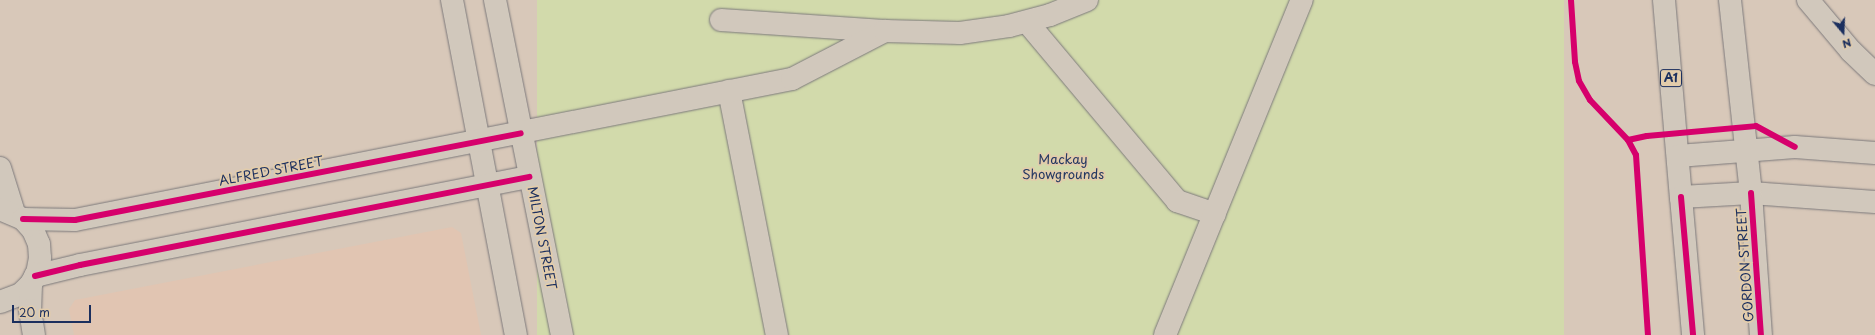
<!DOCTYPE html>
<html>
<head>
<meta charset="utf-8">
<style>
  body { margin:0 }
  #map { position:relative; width:1875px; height:335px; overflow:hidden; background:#d8c8b9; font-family:"Playpen Sans",sans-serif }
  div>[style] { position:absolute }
  .built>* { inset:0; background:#e1c5b2 }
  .green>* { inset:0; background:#d2daab; transform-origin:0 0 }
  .roads { filter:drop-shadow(0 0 1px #7c797b) drop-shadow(0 0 1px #7c797b) }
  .minor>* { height:22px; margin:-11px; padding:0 11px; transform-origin:11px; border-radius:11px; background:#d1c8bc }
  .major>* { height:22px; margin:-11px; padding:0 11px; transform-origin:11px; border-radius:11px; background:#d1c8bc }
  .highway>* { height:22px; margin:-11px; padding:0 11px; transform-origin:11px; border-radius:11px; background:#d1c8bc }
  .cycleway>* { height:6px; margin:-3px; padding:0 3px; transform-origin:3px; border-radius:3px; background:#d6006c }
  span { translate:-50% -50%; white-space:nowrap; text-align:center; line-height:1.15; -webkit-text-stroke:3.5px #e2ccab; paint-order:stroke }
  .shield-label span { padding:1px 3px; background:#e2ccab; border:1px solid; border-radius:3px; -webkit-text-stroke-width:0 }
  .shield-label { font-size:12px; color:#1b2f5e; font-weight:700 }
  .park-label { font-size:13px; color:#243861 }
  .street-label { font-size:13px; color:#1b2f5e }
  .north { position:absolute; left:1823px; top:12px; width:40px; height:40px; -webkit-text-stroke:3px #e2ccab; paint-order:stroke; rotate:161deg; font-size:11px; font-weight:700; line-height:16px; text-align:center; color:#1b2f5e }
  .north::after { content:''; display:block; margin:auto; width:14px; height:18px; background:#1b2f5e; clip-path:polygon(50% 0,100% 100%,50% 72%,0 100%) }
  .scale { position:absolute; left:12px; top:305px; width:79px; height:18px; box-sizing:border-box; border:2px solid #1b2f5e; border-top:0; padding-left:5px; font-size:12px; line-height:14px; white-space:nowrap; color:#1b2f5e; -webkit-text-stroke:3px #e2ccab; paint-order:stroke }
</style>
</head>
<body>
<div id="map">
  <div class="built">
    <div style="clip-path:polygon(452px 227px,461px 233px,481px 335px,74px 335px,69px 309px,75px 300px)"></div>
  </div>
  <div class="green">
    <div style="left:537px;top:0;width:1027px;height:341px"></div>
  </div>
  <div class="roads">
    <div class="minor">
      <div style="left:452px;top:0;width:341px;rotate:79.2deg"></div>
      <div style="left:495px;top:0;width:342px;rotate:78.7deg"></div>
      <div style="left:721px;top:20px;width:163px;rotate:3.9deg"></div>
      <div style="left:1027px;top:22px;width:234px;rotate:50deg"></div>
      <div style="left:1177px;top:201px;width:40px;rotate:18.9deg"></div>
      <div style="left:729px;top:91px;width:249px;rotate:78.9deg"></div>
      <div style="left:0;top:168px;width:47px;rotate:72.7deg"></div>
      <div style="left:0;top:209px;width:25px;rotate:23deg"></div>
      <div style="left:23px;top:219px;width:15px;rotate:48deg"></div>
      <div style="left:33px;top:230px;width:15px;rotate:67deg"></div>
      <div style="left:39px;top:244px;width:14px;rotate:86deg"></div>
      <div style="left:40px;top:258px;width:15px;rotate:101deg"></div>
      <div style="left:37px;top:273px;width:13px;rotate:119deg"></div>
      <div style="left:31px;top:284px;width:14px;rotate:135deg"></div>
      <div style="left:21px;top:294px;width:22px;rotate:159deg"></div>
      <div style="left:23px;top:219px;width:52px;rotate:1.1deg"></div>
      <div style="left:75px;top:220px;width:731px;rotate:-11.13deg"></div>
      <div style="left:792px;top:79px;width:105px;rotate:-27.3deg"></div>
      <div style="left:885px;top:31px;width:75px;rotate:1.5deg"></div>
      <div style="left:960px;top:33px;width:49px;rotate:-8.1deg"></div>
      <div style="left:1009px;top:26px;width:42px;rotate:-15deg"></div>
      <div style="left:1050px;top:15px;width:40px;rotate:-22deg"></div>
      <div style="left:35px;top:276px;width:46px;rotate:-13.7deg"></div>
      <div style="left:80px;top:265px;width:458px;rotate:-11.1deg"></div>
      <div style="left:31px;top:284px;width:26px;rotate:92deg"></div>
      <div style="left:30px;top:310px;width:25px;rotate:81deg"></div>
      <div style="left:1165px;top:335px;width:362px;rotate:-67.8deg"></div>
    </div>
    <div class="major">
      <div style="left:1751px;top:193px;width:142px;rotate:86deg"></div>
      <div style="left:1681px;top:197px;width:139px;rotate:85deg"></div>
    </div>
    <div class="highway">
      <div style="left:1664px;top:0;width:198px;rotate:85.1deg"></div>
      <div style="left:1681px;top:197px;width:70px;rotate:-3.3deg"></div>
      <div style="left:1751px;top:193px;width:124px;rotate:4.2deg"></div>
      <div style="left:1730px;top:0;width:194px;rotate:83.8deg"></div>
      <div style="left:1808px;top:0;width:67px;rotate:49.9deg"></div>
      <div style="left:1851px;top:51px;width:33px;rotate:44deg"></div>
      <div style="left:1678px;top:156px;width:117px;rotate:-4.4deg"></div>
      <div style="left:1795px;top:147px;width:80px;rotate:4.3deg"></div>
    </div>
  </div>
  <div class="cycleway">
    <div style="left:1571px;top:0;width:62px;rotate:86.3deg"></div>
    <div style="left:1575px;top:62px;width:19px;rotate:78deg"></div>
    <div style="left:1579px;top:81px;width:22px;rotate:60deg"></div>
    <div style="left:1590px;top:100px;width:55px;rotate:46.5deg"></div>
    <div style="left:1628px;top:140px;width:17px;rotate:62deg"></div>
    <div style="left:1636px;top:155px;width:180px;rotate:86.2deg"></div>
    <div style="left:1628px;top:140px;width:19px;rotate:-12deg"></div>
    <div style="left:1647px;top:136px;width:109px;rotate:-5.2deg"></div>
    <div style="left:1756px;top:126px;width:44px;rotate:28.3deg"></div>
    <div style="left:1751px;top:193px;width:142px;rotate:86deg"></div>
    <div style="left:1681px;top:197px;width:139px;rotate:85deg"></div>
    <div style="left:23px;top:219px;width:52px;rotate:1.1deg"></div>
    <div style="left:75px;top:220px;width:454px;rotate:-11deg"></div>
    <div style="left:35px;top:276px;width:46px;rotate:-13.7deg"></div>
    <div style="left:80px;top:265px;width:458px;rotate:-11.1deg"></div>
  </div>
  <div class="shield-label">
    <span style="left:1671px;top:78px">A1</span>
  </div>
  <div class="park-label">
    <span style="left:1063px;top:167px">Mackay<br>Showgrounds</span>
  </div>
  <div class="street-label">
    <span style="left:271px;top:171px;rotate:-11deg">ALFRED STREET</span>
    <span style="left:542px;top:238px;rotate:79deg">MILTON STREET</span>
    <span style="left:1745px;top:265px;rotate:-94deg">GORDON STREET</span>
  </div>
  <div class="north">N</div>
  <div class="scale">20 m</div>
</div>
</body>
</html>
